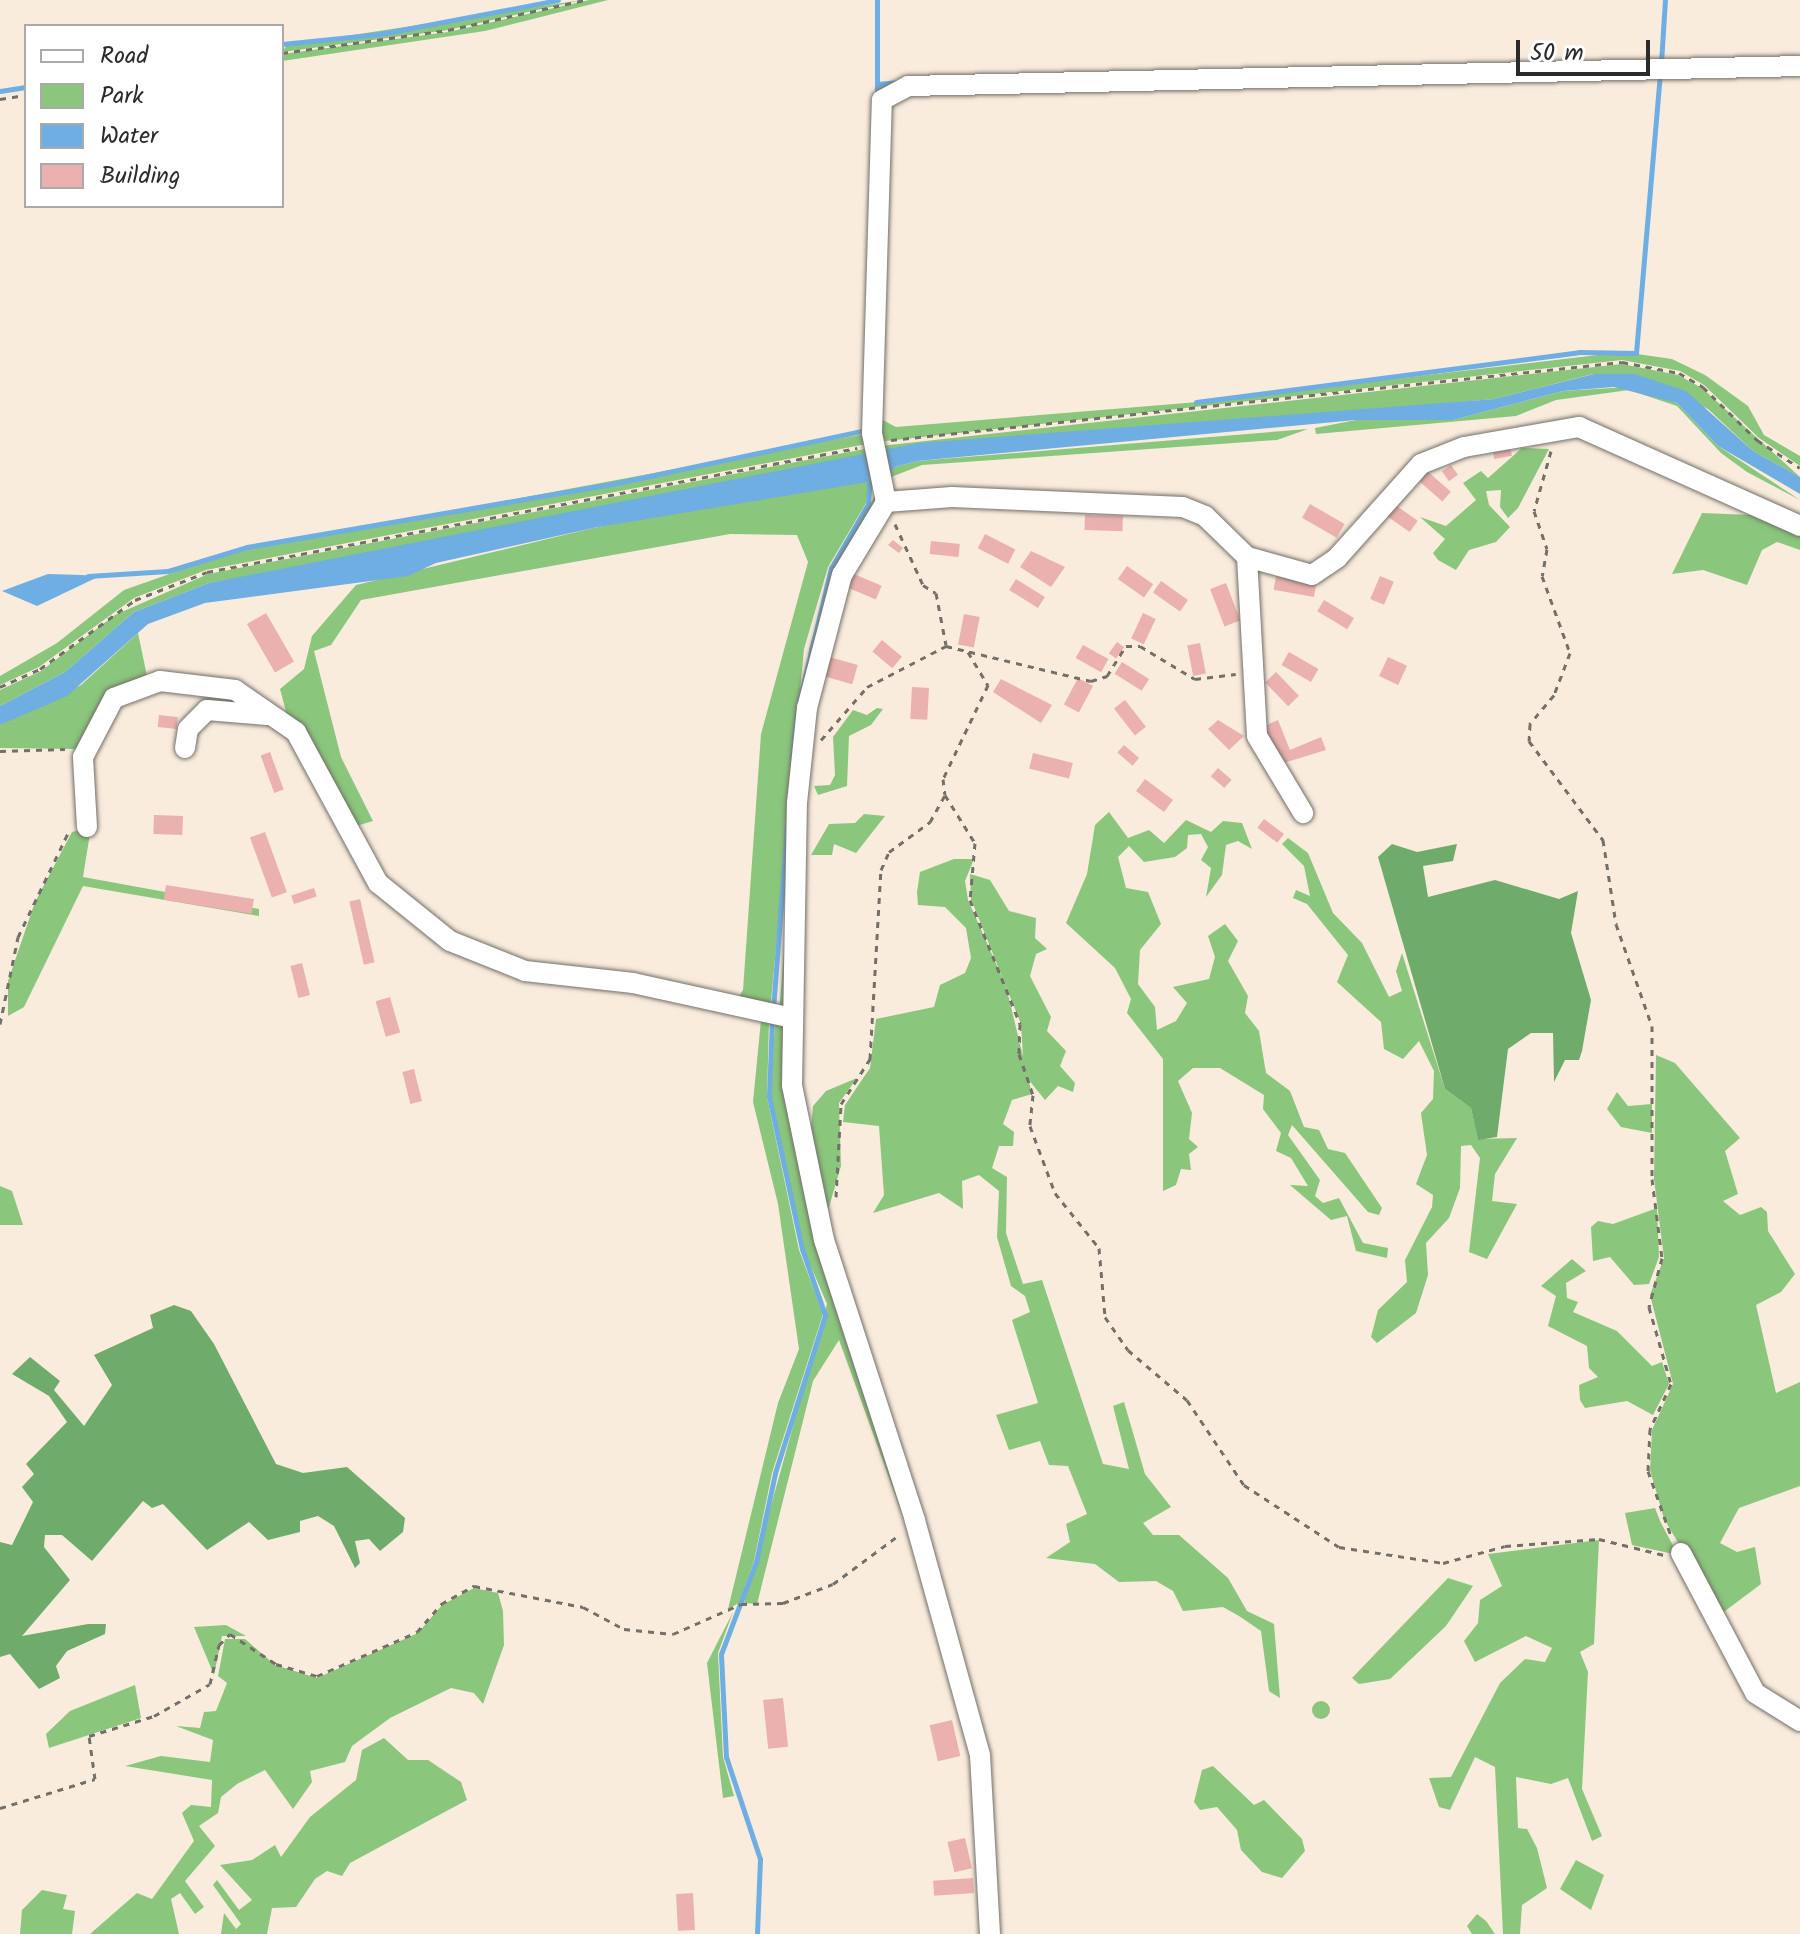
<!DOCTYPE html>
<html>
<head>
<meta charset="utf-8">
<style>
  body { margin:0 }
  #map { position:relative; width:1800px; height:1934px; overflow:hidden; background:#f9ecdd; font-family:Kalam,sans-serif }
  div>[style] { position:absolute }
  .green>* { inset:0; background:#8ac67b }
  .round { border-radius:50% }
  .forest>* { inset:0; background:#6fab6b }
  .water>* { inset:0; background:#6eaee2 }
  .stream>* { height:5px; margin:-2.5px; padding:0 2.5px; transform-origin:2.5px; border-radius:2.5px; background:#6eaee2 }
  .building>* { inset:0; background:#ebb1ae; transform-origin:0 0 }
  .path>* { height:3px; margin-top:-1.5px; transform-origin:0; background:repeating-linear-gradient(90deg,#736f69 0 6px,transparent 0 12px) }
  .roads { filter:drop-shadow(0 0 2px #736f69) drop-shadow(0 0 2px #736f69) }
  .minor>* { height:20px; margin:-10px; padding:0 10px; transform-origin:10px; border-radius:10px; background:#fff }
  span { translate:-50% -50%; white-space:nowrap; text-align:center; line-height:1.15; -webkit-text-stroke:6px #fff; paint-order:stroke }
  .legend { position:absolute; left:24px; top:24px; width:260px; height:184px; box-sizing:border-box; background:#fff; border:2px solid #aaa; margin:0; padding:10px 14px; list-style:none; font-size:24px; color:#2b2b2b }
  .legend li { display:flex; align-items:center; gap:16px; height:40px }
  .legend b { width:40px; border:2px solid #aaa }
  .scale { position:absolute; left:1516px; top:40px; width:134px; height:36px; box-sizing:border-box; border:4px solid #2b2b2b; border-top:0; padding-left:10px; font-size:24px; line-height:28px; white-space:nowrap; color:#2b2b2b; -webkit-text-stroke:6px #fff; paint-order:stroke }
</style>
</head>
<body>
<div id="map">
  <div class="green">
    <div style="clip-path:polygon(582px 0,448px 30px,282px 52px,287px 45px)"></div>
    <div style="clip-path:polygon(589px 0,608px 0,485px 31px,282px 61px,282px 54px,448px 32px)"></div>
    <div style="clip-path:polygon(909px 82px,886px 93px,872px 443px,206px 570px,134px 598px,39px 667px,0 685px,0 676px,57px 643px,124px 590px,235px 551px,864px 434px,879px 86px)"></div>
    <div style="clip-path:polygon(1623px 352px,1672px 359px,1705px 375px,1748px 406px,1764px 435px,1800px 456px,1800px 466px,1759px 438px,1704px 385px,1680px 371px,1622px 360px,877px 442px,877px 417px,896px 427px,1198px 402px)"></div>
    <div style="clip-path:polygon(1622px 364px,1678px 375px,1702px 388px,1800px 477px,1753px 451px,1708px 409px,1635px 374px,1593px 374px,1494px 399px,882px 452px,880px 446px)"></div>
    <div style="clip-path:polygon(1629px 387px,1677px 403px,1718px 446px,1800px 500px,1747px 472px,1721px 453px,1677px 406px,1629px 390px,1556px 400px,1516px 416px,1316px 434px,1315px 428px,1356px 420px,1453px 420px,1563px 391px)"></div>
    <div style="clip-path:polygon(1308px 429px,1277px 440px,922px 465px,886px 479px,895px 467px,917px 461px)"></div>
    <div style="clip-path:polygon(1522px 448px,1549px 449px,1518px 508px,1508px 518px,1500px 507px,1501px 490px,1486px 491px,1489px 505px,1510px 527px,1496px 542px,1469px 550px,1456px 570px,1438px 560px,1433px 553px,1445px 539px,1420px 517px,1446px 526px,1476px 500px,1463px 483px,1481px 471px,1488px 478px)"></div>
    <div style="clip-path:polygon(865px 449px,870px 454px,453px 541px,209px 583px,134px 612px,65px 672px,0 706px,0 690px,41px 671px,115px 615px,208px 574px)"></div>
    <div style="clip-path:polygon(869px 476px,880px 493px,822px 631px,788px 1008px,779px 1013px,809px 649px,834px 567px,876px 494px,870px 479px,866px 503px,828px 567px,804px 649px,770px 1012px,734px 1005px,743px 990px,761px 734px,808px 562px,797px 535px,730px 534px,361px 600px,331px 645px,314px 651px,341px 757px,373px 821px,353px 827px,289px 723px,280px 689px,304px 669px,312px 636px,356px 585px,593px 528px)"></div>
    <div style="clip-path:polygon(1702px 513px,1777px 516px,1800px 533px,1800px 550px,1777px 542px,1762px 550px,1747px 585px,1703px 570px,1672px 574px)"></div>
    <div style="clip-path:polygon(138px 633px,148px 681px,128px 685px,76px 749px,0 748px,0 725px,81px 685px)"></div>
    <div style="clip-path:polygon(877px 708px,883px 709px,871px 725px,849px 736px,847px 786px,818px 795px,814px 786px,830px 785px,835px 775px,833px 737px,853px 710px,867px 715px)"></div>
    <div style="clip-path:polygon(1109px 812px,1128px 838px,1149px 830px,1164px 843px,1186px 820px,1211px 832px,1223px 821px,1242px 823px,1252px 849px,1238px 841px,1226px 845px,1222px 875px,1206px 897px,1211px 868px,1201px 860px,1208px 847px,1201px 834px,1188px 835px,1187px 848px,1175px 857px,1144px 862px,1129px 846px,1118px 857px,1126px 888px,1148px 892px,1161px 924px,1140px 950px,1138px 984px,1155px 1007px,1157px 1030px,1176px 1021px,1187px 1003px,1173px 987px,1209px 979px,1215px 957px,1208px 936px,1225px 924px,1238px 941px,1228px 961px,1248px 996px,1245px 1013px,1259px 1031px,1266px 1073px,1290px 1091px,1304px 1127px,1319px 1130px,1328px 1149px,1345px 1153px,1382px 1208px,1379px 1215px,1368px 1212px,1292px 1125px,1288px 1135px,1320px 1180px,1315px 1196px,1323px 1203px,1339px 1198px,1363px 1243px,1388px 1248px,1387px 1258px,1356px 1251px,1347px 1216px,1331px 1220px,1290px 1185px,1308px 1186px,1291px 1158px,1276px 1151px,1281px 1133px,1263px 1109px,1264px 1095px,1220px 1068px,1193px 1068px,1178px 1081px,1192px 1113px,1189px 1139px,1198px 1147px,1189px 1154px,1191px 1170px,1181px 1169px,1176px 1185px,1163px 1191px,1163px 1059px,1127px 1013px,1131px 999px,1115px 968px,1066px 923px,1087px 874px,1095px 825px)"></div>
    <div style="clip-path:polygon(864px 814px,885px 816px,856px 853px,834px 844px,832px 855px,811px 855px,829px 824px,855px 823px)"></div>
    <div style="clip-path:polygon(91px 827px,83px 877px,259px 909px,259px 916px,83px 886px,24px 1007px,8px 1016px,8px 981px,35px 902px,72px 832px)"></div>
    <div style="clip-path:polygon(1288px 838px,1308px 853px,1333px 913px,1362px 943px,1389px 997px,1402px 991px,1396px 971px,1402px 953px,1445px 1089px,1471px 1108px,1478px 1139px,1517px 1138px,1495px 1174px,1492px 1201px,1517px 1204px,1487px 1259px,1469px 1252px,1480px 1158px,1471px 1145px,1461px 1146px,1460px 1188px,1449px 1218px,1426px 1243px,1428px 1275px,1416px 1313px,1377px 1343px,1371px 1337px,1378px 1310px,1407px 1282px,1405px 1260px,1432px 1207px,1433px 1195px,1416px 1184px,1427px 1155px,1421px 1113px,1433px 1099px,1434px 1071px,1419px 1041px,1403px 1059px,1384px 1049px,1381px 1022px,1337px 982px,1348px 955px,1307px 904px,1293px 898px,1296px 890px,1310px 896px,1304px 866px,1282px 844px)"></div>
    <div style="clip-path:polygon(954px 859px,974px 859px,965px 881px,968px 900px,1006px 986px,1032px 1094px,1012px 1100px,1003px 1124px,1014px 1132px,1013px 1146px,999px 1146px,992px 1168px,1007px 1177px,1006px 1233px,1023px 1284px,1042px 1280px,1103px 1464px,1129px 1469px,1113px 1406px,1124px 1402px,1145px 1474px,1171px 1507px,1143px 1523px,1153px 1535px,1179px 1535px,1228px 1578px,1247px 1611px,1274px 1624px,1280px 1698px,1269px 1691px,1261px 1631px,1239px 1616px,1223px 1607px,1183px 1611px,1173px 1591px,1156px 1581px,1119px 1582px,1095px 1564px,1046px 1558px,1070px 1542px,1066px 1524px,1087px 1514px,1068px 1466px,1049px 1465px,1040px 1441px,1009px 1450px,996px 1415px,1038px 1403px,1012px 1320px,1030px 1312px,1025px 1296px,1011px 1286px,997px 1237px,999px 1191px,979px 1175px,962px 1181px,963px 1209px,939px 1193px,873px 1213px,884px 1195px,879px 1126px,843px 1122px,845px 1105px,870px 1068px,876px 1019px,934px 1007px,940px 985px,965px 973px,971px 958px,966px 928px,945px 907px,918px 905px,917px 892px,920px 872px)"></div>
    <div style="clip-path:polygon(970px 874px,990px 880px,1009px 911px,1036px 918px,1035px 938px,1047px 949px,1036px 954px,1030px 976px,1051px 1017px,1047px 1031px,1066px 1051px,1060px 1066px,1075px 1083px,1073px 1092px,1058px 1086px,1045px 1100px,1024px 1074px,1021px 1024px,971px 899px)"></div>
    <div style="clip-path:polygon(761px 1020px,769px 1022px,767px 1097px,799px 1250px,823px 1314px,772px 1473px,754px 1561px,739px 1603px,728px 1609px,778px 1403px,799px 1349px,778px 1204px,753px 1102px)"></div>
    <div style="clip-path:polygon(775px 1022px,785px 1028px,787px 1083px,908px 1530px,839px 1340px,813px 1381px,757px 1604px,744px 1603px,827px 1304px,803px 1248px,771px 1095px)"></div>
    <div style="clip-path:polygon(1656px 1055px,1675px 1063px,1740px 1138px,1725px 1151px,1738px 1194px,1723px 1201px,1740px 1215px,1761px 1207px,1767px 1212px,1768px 1231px,1795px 1274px,1781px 1292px,1756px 1305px,1776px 1393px,1800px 1382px,1800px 1486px,1739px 1508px,1720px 1543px,1737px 1552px,1755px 1547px,1761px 1584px,1721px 1614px,1664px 1519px,1650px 1470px,1652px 1430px,1673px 1384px,1650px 1295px,1664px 1258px,1654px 1179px)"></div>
    <div style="clip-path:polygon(857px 1078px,839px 1103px,841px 1166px,824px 1224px,810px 1138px,813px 1106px,826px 1091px)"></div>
    <div style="clip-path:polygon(1617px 1092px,1628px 1106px,1652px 1104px,1652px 1133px,1621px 1127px,1607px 1109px)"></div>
    <div style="clip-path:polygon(0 1186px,12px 1191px,23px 1225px,0 1225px)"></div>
    <div style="clip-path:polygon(1657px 1208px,1659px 1257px,1649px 1284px,1634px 1285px,1610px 1257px,1593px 1261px,1591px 1227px,1598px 1221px,1613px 1224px)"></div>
    <div style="clip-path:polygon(1572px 1259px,1586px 1271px,1566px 1283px,1567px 1298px,1578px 1302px,1573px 1312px,1617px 1331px,1652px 1366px,1662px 1362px,1669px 1384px,1653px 1415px,1627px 1401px,1585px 1408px,1580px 1400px,1579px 1385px,1598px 1377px,1589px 1368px,1587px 1346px,1548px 1326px,1556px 1296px,1541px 1286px)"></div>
    <div style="clip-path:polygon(1655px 1508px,1660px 1521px,1678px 1555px,1632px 1545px,1625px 1513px)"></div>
    <div style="clip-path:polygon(1599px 1540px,1594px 1644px,1580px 1652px,1588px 1672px,1582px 1789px,1602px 1836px,1592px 1841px,1568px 1778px,1551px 1784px,1516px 1777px,1518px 1828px,1527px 1829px,1537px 1848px,1547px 1888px,1522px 1905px,1520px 1934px,1503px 1934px,1495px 1767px,1475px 1757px,1450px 1810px,1439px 1807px,1429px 1778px,1451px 1777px,1500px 1683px,1525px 1659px,1545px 1662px,1552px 1648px,1526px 1636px,1475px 1662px,1464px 1641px,1478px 1623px,1480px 1600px,1502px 1586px,1488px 1554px)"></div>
    <div style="clip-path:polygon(1448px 1578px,1473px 1586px,1446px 1626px,1390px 1679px,1359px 1684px,1352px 1678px)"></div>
    <div style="clip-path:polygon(474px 1588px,498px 1593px,503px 1611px,504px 1645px,483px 1704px,474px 1693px,451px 1688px,390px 1718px,352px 1746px,345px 1762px,310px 1771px,312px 1782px,293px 1809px,265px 1770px,237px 1784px,221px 1797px,218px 1813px,199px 1826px,215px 1846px,185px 1881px,204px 1907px,195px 1914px,180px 1893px,171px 1899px,179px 1934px,90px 1934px,137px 1893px,152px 1899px,194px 1841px,182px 1813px,191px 1805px,211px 1807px,212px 1780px,125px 1766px,161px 1756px,210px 1762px,213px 1740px,176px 1726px,200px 1728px,204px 1712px,216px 1711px,227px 1683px,218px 1676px,225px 1639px,245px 1639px,275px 1665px,317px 1678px,418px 1633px,442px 1605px)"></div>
    <div style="clip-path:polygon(733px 1612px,718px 1653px,723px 1757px,734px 1796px,723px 1798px,707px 1663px)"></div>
    <div style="clip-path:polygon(226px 1625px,246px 1636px,222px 1636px,214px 1675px,194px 1627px)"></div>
    <div style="clip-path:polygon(135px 1685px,141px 1718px,49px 1748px,46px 1734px,70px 1711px)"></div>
    <div class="round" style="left:1312px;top:1701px;width:18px;height:18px"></div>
    <div style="clip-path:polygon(384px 1738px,408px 1760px,428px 1760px,461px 1782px,467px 1800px,350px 1863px,342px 1876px,327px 1871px,315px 1879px,296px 1907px,272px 1908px,267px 1934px,221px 1934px,224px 1913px,236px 1929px,241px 1924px,213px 1885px,217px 1880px,239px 1910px,252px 1900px,220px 1865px,252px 1860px,275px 1845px,281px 1857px,310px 1817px,356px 1780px,362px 1750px)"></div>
    <div style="clip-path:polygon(1213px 1766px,1254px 1805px,1264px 1800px,1302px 1839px,1305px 1851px,1282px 1878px,1262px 1872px,1241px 1850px,1237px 1830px,1217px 1807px,1200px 1810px,1194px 1802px,1202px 1770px)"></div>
    <div style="clip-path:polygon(1576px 1860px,1604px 1875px,1591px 1910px,1560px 1889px)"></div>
    <div style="clip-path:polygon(42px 1890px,67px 1895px,63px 1909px,75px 1911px,72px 1934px,20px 1934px,22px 1910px)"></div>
    <div style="clip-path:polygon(1477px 1914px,1486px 1921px,1495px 1934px,1472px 1934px,1467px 1926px)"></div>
  </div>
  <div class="forest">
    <div style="clip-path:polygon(1392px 844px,1417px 852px,1457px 844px,1453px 861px,1423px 866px,1428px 897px,1495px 880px,1559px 899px,1578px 891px,1571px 933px,1591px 1000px,1582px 1051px,1579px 1060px,1565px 1060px,1554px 1082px,1553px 1033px,1531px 1033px,1508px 1049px,1497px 1137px,1478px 1140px,1471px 1108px,1445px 1089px,1378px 857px)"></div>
    <div style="clip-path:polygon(174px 1305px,191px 1311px,214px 1344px,276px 1464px,303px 1473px,347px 1467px,405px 1518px,403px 1532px,380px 1551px,369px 1539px,355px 1541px,360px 1563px,355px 1568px,334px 1526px,318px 1516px,300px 1521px,300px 1532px,268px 1540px,249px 1522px,207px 1550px,163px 1504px,152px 1508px,143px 1501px,92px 1561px,62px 1535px,45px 1535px,44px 1547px,70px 1580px,22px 1636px,88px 1624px,106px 1624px,105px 1634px,67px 1651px,56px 1666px,60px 1678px,39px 1689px,10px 1654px,0 1657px,0 1542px,12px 1545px,33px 1502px,22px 1487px,34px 1474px,26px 1464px,67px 1422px,49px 1396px,12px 1374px,30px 1357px,60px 1381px,54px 1390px,84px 1426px,112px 1385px,94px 1355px,153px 1328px,150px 1315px)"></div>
  </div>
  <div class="water">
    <div style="clip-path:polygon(1594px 374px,1635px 374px,1686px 391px,1753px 451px,1800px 477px,1800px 494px,1718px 446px,1677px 403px,1614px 387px,1563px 391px,1453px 420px,1356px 420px,917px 461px,895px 467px,886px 479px,593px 528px,436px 563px,408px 576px,205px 603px,148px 624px,67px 696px,0 725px,0 706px,65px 672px,134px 612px,209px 583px,919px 443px,1494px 399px)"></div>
    <div style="clip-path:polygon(48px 574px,82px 575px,100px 576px,37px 606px,2px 591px)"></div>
  </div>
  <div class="stream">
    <div style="left:877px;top:0;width:96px;rotate:90deg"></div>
    <div style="left:282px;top:44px;width:99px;rotate:-5.8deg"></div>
    <div style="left:380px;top:34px;width:181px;rotate:-10.8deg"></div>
    <div style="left:1661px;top:63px;width:63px;rotate:-86.4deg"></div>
    <div style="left:877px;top:84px;width:23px;rotate:-5deg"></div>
    <div style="left:0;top:91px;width:26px;rotate:-9deg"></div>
    <div style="left:1196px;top:402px;width:386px;rotate:-7.4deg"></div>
    <div style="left:1579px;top:352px;width:57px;rotate:1deg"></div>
    <div style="left:1636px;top:353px;width:281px;rotate:-85.1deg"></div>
    <div style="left:88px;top:576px;width:80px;rotate:-3.6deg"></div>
    <div style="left:168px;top:571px;width:83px;rotate:-16.9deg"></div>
    <div style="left:247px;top:547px;width:370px;rotate:-9.8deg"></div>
    <div style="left:612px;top:484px;width:259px;rotate:-12deg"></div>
    <div style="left:799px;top:702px;width:138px;rotate:-76.6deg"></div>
    <div style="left:831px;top:568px;width:74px;rotate:-60deg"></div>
    <div style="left:868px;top:504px;width:32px;rotate:-86deg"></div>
    <div style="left:792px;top:758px;width:46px;rotate:-83.8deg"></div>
    <div style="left:773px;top:1009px;width:183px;rotate:-85.6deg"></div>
    <div style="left:757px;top:1934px;width:75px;rotate:-87.7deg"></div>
    <div style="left:760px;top:1859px;width:108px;rotate:-108.4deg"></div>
    <div style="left:726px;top:1757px;width:103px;rotate:-92.8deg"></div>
    <div style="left:721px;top:1654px;width:98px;rotate:-69.2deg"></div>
    <div style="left:756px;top:1562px;width:91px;rotate:-77.9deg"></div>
    <div style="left:775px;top:1473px;width:166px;rotate:-72.4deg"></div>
    <div style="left:825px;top:1315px;width:70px;rotate:-109.2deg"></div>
    <div style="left:802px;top:1249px;width:157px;rotate:-102.2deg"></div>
    <div style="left:769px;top:1096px;width:77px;rotate:-87.8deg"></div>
  </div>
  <div class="building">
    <div style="left:1510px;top:445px;width:11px;height:18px;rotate:80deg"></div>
    <div style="left:1451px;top:465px;width:12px;height:11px;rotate:55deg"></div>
    <div style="left:1426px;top:470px;width:33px;height:13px;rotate:41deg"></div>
    <div style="left:1310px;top:504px;width:40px;height:16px;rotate:30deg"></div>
    <div style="left:1394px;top:504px;width:29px;height:14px;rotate:35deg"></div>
    <div style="left:1085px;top:515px;width:38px;height:15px;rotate:2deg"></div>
    <div style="left:985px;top:534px;width:34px;height:16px;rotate:27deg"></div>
    <div style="clip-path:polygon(893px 540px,903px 548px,899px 553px,888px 545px)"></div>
    <div style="left:931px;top:541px;width:29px;height:13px;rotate:6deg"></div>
    <div style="clip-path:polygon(1031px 551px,1065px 567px,1051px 587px,1020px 567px)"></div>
    <div style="left:1127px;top:566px;width:32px;height:16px;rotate:35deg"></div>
    <div style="left:854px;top:574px;width:30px;height:15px;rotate:23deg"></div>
    <div style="left:1276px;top:576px;width:41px;height:14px;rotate:10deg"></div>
    <div style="left:1380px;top:576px;width:15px;height:25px;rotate:23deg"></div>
    <div style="left:1016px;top:579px;width:34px;height:13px;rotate:32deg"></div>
    <div style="left:1161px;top:581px;width:33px;height:14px;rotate:35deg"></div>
    <div style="left:1226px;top:583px;width:40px;height:17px;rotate:69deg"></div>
    <div style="left:1324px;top:600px;width:35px;height:13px;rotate:31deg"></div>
    <div style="left:266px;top:613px;width:56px;height:22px;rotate:60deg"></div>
    <div style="left:1143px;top:613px;width:14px;height:28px;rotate:25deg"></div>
    <div style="left:964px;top:614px;width:16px;height:31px;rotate:11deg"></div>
    <div style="left:882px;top:640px;width:26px;height:15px;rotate:40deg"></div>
    <div style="left:1117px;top:642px;width:9px;height:14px;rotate:36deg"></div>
    <div style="left:1200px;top:643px;width:31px;height:13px;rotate:79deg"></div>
    <div style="left:1083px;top:645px;width:29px;height:15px;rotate:29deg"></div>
    <div style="left:1289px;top:652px;width:34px;height:15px;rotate:30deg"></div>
    <div style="left:826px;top:656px;width:33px;height:20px;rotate:16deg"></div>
    <div style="left:1388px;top:657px;width:21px;height:21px;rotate:25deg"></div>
    <div style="left:1122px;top:662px;width:32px;height:14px;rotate:32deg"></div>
    <div style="left:1276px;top:672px;width:33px;height:15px;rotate:46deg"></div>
    <div style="left:1078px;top:678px;width:17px;height:30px;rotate:28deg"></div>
    <div style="clip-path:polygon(1001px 679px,1052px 705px,1041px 723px,993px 692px)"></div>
    <div style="left:912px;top:687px;width:17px;height:32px;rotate:3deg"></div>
    <div style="left:1125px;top:700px;width:34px;height:14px;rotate:52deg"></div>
    <div style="left:159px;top:715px;width:19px;height:12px;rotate:6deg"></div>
    <div style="clip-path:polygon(1218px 720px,1244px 736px,1229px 750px,1208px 729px)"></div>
    <div style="clip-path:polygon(1278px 720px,1290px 750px,1321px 737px,1326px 750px,1277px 765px,1262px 727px)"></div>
    <div style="left:1124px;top:745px;width:20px;height:10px;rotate:41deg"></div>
    <div style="left:270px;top:752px;width:40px;height:10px;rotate:70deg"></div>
    <div style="left:1033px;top:753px;width:41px;height:16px;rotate:14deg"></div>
    <div style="left:1218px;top:768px;width:18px;height:11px;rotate:41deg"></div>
    <div style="left:1145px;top:779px;width:35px;height:15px;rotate:37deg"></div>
    <div style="left:154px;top:815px;width:29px;height:19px;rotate:2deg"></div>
    <div style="left:1264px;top:819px;width:25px;height:11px;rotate:37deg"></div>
    <div style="left:265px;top:832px;width:64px;height:16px;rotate:70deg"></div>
    <div style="left:166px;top:885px;width:89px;height:15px;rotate:9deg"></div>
    <div style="left:314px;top:888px;width:9px;height:24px;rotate:72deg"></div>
    <div style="left:360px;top:899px;width:65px;height:11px;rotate:77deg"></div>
    <div style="left:302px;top:963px;width:33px;height:12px;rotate:76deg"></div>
    <div style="left:390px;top:997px;width:37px;height:15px;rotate:74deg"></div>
    <div style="left:414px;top:1069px;width:33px;height:12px;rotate:76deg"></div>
    <div style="left:783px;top:1698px;width:49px;height:20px;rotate:84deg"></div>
    <div style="left:952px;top:1720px;width:37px;height:23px;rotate:77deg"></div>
    <div style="left:965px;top:1838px;width:31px;height:18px;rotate:77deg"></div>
    <div style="left:973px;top:1878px;width:15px;height:40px;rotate:86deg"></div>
    <div style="left:693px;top:1893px;width:37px;height:17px;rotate:87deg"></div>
  </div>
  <div class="path">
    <div style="left:282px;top:53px;width:168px;rotate:-7.9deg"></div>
    <div style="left:448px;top:30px;width:140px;rotate:-12.4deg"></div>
    <div style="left:0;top:99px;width:26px;rotate:-9deg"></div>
    <div style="left:891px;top:440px;width:735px;rotate:-6.09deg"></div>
    <div style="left:1622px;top:362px;width:58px;rotate:10.9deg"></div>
    <div style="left:1679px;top:373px;width:28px;rotate:30deg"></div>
    <div style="left:1703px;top:387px;width:76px;rotate:44.5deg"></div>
    <div style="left:1757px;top:440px;width:51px;rotate:33.1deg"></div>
    <div style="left:1551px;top:451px;width:62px;rotate:105.8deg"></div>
    <div style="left:1534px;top:511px;width:40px;rotate:71.1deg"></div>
    <div style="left:1547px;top:549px;width:27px;rotate:100deg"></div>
    <div style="left:1542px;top:576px;width:82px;rotate:70deg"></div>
    <div style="left:1570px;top:653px;width:45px;rotate:110.9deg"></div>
    <div style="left:1554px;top:695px;width:38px;rotate:130deg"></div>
    <div style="left:1530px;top:724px;width:17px;rotate:93deg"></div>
    <div style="left:1529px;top:741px;width:124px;rotate:53.2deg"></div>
    <div style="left:1603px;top:840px;width:85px;rotate:81.2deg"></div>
    <div style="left:1616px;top:924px;width:108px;rotate:70.6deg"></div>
    <div style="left:1652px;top:1026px;width:153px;rotate:90deg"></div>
    <div style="left:1652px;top:1179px;width:80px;rotate:82.8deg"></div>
    <div style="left:1662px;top:1258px;width:51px;rotate:104.9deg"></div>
    <div style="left:1649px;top:1307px;width:80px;rotate:74.1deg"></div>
    <div style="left:1671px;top:1384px;width:50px;rotate:115deg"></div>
    <div style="left:1650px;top:1429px;width:42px;rotate:92.7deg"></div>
    <div style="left:1648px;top:1471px;width:69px;rotate:70.5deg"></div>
    <div style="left:895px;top:524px;width:67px;rotate:65.3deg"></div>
    <div style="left:923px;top:585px;width:15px;rotate:32deg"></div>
    <div style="left:936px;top:593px;width:53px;rotate:79.1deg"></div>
    <div style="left:968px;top:652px;width:39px;rotate:59deg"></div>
    <div style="left:988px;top:685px;width:104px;rotate:115.6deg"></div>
    <div style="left:943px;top:779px;width:16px;rotate:83deg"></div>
    <div style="left:945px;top:795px;width:57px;rotate:58deg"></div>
    <div style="left:975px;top:843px;width:57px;rotate:95deg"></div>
    <div style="left:970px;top:900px;width:134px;rotate:68deg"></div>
    <div style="left:1020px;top:1024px;width:30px;rotate:92deg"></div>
    <div style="left:1019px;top:1054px;width:43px;rotate:71.1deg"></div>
    <div style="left:1033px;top:1095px;width:31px;rotate:96deg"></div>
    <div style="left:1030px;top:1126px;width:72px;rotate:69.5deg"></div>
    <div style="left:1055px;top:1193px;width:70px;rotate:51.3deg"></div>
    <div style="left:1099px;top:1248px;width:69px;rotate:85deg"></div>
    <div style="left:1105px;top:1317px;width:40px;rotate:55.1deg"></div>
    <div style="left:1128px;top:1350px;width:77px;rotate:40.3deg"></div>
    <div style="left:1187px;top:1400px;width:102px;rotate:56.2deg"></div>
    <div style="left:1244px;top:1485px;width:113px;rotate:33.1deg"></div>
    <div style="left:1339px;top:1547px;width:105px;rotate:8.7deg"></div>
    <div style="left:1443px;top:1563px;width:64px;rotate:-15.3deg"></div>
    <div style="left:1505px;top:1546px;width:94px;rotate:-4.3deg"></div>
    <div style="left:1599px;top:1539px;width:67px;rotate:13.8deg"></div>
    <div style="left:0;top:687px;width:44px;rotate:-24.2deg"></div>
    <div style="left:40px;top:669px;width:117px;rotate:-36deg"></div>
    <div style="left:135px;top:600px;width:77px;rotate:-21.3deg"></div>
    <div style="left:207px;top:572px;width:662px;rotate:-10.8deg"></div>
    <div style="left:821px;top:740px;width:70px;rotate:-49deg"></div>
    <div style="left:867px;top:687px;width:89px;rotate:-27.4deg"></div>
    <div style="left:946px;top:646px;width:149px;rotate:13.6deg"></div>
    <div style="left:1091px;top:681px;width:17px;rotate:-17deg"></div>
    <div style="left:1107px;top:676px;width:36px;rotate:-58deg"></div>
    <div style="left:1126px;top:646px;width:14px"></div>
    <div style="left:1140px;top:646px;width:64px;rotate:31deg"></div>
    <div style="left:1195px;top:679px;width:41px;rotate:-7deg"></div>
    <div style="left:0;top:751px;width:65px;rotate:-1.8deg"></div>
    <div style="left:0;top:1024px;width:89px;rotate:-78.3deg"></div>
    <div style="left:18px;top:937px;width:118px;rotate:-64.3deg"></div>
    <div style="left:836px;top:1197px;width:93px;rotate:-86.9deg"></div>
    <div style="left:841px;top:1104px;width:54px;rotate:-57.2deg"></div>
    <div style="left:870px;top:1059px;width:189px;rotate:-86.7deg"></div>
    <div style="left:881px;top:870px;width:20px;rotate:-66deg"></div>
    <div style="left:889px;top:852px;width:51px;rotate:-36.2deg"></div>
    <div style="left:930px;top:822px;width:31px;rotate:-61deg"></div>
    <div style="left:0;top:1808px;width:99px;rotate:-17deg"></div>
    <div style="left:95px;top:1779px;width:43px;rotate:-97.9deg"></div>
    <div style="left:89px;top:1736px;width:68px;rotate:-17.1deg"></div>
    <div style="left:154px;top:1716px;width:64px;rotate:-29.7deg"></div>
    <div style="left:210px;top:1684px;width:40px;rotate:-77deg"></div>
    <div style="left:219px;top:1645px;width:16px;rotate:-45deg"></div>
    <div style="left:230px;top:1634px;width:55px;rotate:33.1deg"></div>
    <div style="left:276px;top:1664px;width:43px;rotate:16.3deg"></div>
    <div style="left:317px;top:1676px;width:109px;rotate:-23.7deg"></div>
    <div style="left:417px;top:1632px;width:37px;rotate:-49deg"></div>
    <div style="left:441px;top:1604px;width:38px;rotate:-29deg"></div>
    <div style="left:474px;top:1586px;width:111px;rotate:10.9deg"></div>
    <div style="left:583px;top:1607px;width:47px;rotate:28.2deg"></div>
    <div style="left:624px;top:1629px;width:49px;rotate:5.8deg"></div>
    <div style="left:673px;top:1634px;width:74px;rotate:-23.8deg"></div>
    <div style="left:741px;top:1604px;width:42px;rotate:-1.4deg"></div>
    <div style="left:783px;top:1603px;width:53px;rotate:-20.8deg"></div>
    <div style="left:833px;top:1584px;width:82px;rotate:-36.6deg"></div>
  </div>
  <div class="roads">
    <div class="minor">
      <div style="left:886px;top:502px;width:66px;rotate:-4.3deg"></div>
      <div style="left:952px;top:497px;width:231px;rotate:2.5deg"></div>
      <div style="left:1183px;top:507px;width:24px;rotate:22deg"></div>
      <div style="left:1205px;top:516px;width:59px;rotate:44.3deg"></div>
      <div style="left:1247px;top:557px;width:67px;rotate:15.5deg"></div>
      <div style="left:1312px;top:575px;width:30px;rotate:-34deg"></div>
      <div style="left:1337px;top:558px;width:126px;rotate:-48.2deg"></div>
      <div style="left:1421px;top:464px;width:46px;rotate:-21.6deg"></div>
      <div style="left:1464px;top:447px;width:117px;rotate:-9.9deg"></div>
      <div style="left:1579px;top:427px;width:242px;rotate:24.1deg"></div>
      <div style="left:1247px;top:557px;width:179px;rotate:86.8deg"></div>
      <div style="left:1257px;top:736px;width:90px;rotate:59.1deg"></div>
      <div style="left:185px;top:748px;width:19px;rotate:-81deg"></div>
      <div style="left:188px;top:729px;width:27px;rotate:-45deg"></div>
      <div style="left:207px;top:710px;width:60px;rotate:4.8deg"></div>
      <div style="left:87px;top:827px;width:70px;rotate:-93.3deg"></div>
      <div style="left:83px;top:757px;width:67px;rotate:-62.3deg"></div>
      <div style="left:114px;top:698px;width:49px;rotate:-20.3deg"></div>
      <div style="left:160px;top:681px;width:76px;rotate:6.8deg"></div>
      <div style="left:235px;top:690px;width:74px;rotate:34.5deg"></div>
      <div style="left:296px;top:732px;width:172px;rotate:61.5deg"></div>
      <div style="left:378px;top:883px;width:92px;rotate:38.9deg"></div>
      <div style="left:450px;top:941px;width:81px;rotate:21.8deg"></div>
      <div style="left:525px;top:971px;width:109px;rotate:6.3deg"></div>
      <div style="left:633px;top:983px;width:163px;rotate:12.4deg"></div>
      <div style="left:1681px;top:1553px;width:158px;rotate:62.1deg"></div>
      <div style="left:1755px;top:1693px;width:53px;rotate:31.9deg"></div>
      <div style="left:990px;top:1934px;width:179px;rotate:-93.2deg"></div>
      <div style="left:980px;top:1755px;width:244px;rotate:-105.5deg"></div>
      <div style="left:915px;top:1520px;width:294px;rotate:-108deg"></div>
      <div style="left:824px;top:1240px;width:158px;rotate:-101.7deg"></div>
      <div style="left:792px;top:1085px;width:282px;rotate:-89deg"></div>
      <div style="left:797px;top:803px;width:96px;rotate:-84deg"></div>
      <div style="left:807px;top:708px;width:138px;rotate:-75.3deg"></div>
      <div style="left:842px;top:575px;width:85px;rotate:-58.9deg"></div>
      <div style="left:886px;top:502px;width:70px;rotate:-101.5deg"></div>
      <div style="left:872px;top:433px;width:333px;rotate:-88.3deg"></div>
      <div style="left:882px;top:100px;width:30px;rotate:-28deg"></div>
      <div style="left:908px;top:86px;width:892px;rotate:-1.28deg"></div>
    </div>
  </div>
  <ul class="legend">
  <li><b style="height:10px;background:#fff"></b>Road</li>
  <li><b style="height:22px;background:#8ac67b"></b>Park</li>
  <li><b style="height:22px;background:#6eaee2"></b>Water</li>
  <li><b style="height:22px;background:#ebb1ae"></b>Building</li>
  </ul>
  <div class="scale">50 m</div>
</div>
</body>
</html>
